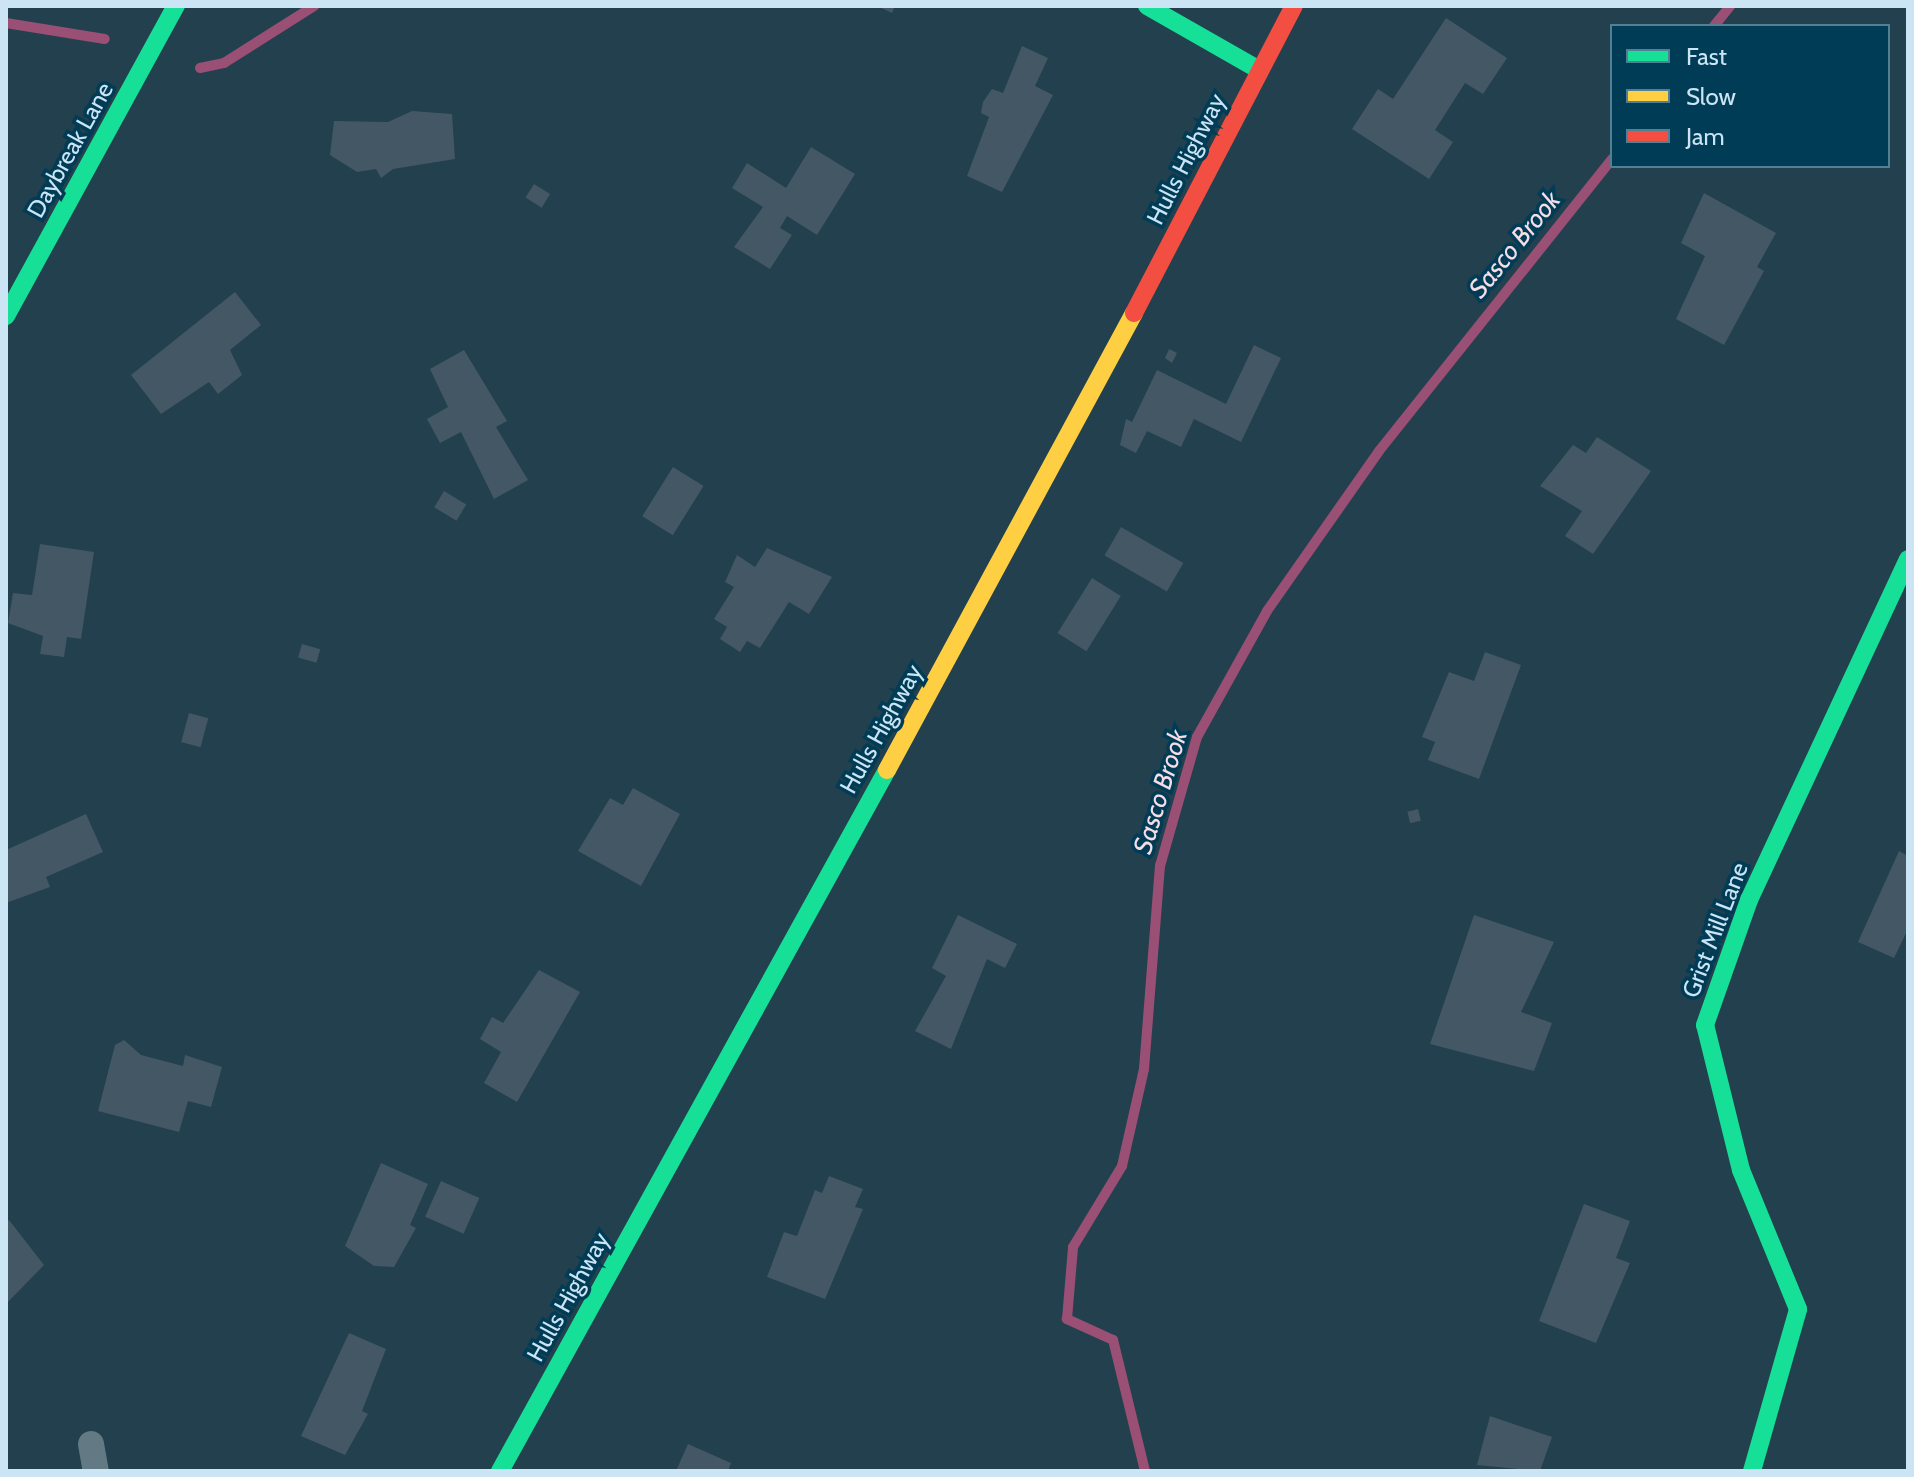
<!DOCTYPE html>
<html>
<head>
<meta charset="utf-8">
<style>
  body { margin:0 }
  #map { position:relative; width:1914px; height:1477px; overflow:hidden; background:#22404e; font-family:Cabin,sans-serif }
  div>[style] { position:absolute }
  .stream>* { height:10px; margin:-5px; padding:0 5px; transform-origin:5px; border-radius:5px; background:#9a4f74 }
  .building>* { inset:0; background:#445765; transform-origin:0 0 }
  .street>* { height:26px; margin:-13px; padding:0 13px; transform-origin:13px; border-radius:13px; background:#637a85 }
  .fast>* { height:18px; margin:-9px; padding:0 9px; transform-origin:9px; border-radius:9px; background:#16e098 }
  .slow>* { height:18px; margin:-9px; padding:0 9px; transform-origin:9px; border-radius:9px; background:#ffcf43 }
  .jam>* { height:18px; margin:-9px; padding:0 9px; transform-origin:9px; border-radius:9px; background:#f24e42 }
  span { translate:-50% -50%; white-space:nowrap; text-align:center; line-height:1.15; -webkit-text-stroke:7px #003c55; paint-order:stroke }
  .street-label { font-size:24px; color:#cbe5f5 }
  .water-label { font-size:26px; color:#f6dde6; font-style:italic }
  .frame { position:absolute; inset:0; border:8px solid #cbe5f5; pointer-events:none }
  .legend { position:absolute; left:1610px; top:24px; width:280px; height:144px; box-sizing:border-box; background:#003c55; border:2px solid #518095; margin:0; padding:10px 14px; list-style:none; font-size:24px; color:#cbe5f5 }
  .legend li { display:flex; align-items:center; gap:16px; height:40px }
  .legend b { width:40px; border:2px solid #518095 }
</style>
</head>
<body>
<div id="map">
  <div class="stream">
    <div style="left:6px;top:23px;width:100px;rotate:9.2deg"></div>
    <div style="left:1714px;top:26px;width:26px;rotate:-51deg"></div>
    <div style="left:200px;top:68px;width:25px;rotate:-12deg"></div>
    <div style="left:224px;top:63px;width:107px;rotate:-32.3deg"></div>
    <div style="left:1145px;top:1471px;width:135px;rotate:-103.7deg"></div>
    <div style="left:1113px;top:1340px;width:51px;rotate:-155.5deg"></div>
    <div style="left:1067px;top:1319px;width:72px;rotate:-85.2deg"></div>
    <div style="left:1073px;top:1247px;width:95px;rotate:-58.8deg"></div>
    <div style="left:1122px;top:1166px;width:99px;rotate:-77.2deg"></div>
    <div style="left:1144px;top:1069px;width:204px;rotate:-85.5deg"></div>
    <div style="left:1160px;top:866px;width:134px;rotate:-74deg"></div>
    <div style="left:1197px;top:737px;width:144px;rotate:-60.9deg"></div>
    <div style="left:1267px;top:611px;width:195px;rotate:-55deg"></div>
    <div style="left:1379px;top:451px;width:374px;rotate:-51.4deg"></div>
  </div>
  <div class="building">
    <div style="clip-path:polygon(877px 6px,895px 6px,892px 13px)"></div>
    <div style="clip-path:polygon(1446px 18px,1507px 58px,1483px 94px,1465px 83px,1435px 130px,1453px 142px,1429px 179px,1352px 129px,1378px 89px,1393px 99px)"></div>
    <div style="clip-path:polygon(1022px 46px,1048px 58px,1035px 86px,1053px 95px,1002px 192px,967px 176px,989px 117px,981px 113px,983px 102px,992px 89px,1003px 93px)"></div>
    <div style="clip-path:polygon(412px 111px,452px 114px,455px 159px,393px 169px,381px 178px,376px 169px,357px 172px,330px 155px,334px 121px,388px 122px)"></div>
    <div style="clip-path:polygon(811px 147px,855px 174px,817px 235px,787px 216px,780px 228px,792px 235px,770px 269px,734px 247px,763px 207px,732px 188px,747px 163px,786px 188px)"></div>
    <div style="left:534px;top:184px;width:19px;height:16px;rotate:32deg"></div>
    <div style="clip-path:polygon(1704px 193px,1776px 233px,1757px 267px,1764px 271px,1724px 345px,1676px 319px,1705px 256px,1681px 243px)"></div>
    <div style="clip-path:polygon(235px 292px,261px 325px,230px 350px,242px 375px,218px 394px,209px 382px,161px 414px,131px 375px)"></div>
    <div style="clip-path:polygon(1254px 345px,1281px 358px,1241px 442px,1194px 419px,1181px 447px,1147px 431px,1136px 453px,1120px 445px,1126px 419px,1132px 422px,1157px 370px,1226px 404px)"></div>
    <div style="clip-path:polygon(1169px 349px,1177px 353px,1172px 363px,1165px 358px)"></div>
    <div style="clip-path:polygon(464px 350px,507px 421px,496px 427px,528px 480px,494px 499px,461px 432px,440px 443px,427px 419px,448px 407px,430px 369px)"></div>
    <div style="clip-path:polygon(1597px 437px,1651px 471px,1593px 554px,1565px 536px,1582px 511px,1540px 486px,1573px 445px,1586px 453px)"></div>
    <div style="left:673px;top:467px;width:36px;height:58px;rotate:32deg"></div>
    <div style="left:444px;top:491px;width:26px;height:19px;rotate:31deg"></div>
    <div style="left:1121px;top:527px;width:72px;height:33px;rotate:30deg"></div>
    <div style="clip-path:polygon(40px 544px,94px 552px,81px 639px,67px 637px,64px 657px,40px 654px,43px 636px,8px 623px,13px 593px,32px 595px)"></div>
    <div style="clip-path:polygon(767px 548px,832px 577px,809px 614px,789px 602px,760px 648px,747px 641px,740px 652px,720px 639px,727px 627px,714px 619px,734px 587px,725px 582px,737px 555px,755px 567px)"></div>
    <div style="left:1092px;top:578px;width:34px;height:65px;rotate:32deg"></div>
    <div style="left:302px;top:644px;width:19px;height:14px;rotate:16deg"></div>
    <div style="clip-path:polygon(1485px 652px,1521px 665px,1479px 779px,1428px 760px,1435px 742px,1422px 737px,1449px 672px,1474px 681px)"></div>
    <div style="left:189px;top:713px;width:20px;height:30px;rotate:15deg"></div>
    <div style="clip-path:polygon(633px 788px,680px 814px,641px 886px,578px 851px,610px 798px,623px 805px)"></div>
    <div style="left:1418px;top:809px;width:12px;height:11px;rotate:76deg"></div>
    <div style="clip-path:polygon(86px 814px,103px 852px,46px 877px,50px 887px,6px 903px,6px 850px)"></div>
    <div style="clip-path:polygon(1899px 851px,1908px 856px,1908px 929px,1894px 958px,1858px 942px)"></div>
    <div style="clip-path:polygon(958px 915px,1017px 944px,1005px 968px,987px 959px,951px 1049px,915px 1031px,946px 976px,932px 968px)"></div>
    <div style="clip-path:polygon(1474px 915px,1554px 942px,1521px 1012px,1552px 1023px,1534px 1071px,1430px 1044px)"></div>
    <div style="clip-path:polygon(539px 970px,580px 992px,517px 1102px,484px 1083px,501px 1052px,480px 1039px,492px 1017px,503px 1023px)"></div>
    <div style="clip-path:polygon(124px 1040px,141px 1055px,183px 1066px,185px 1055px,222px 1067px,211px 1107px,188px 1101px,179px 1132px,98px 1111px,115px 1045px)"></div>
    <div style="clip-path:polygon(381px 1163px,428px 1184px,410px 1225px,416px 1228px,394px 1267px,374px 1266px,345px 1246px)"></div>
    <div style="clip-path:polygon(829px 1176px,863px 1189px,855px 1207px,863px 1209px,825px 1299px,767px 1277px,784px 1232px,797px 1236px,815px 1190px,822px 1193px)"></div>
    <div style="left:441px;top:1181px;width:42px;height:39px;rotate:24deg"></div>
    <div style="clip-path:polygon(1584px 1204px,1630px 1221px,1616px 1258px,1630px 1263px,1596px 1343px,1539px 1321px)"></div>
    <div style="clip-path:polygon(9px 1220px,44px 1265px,6px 1304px,6px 1222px)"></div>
    <div style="clip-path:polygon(349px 1333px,386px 1349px,362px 1411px,368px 1414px,345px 1455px,301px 1436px)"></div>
    <div style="clip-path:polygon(1490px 1416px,1552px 1437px,1540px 1471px,1477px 1465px)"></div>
    <div style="clip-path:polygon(688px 1444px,731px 1463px,728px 1471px,676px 1471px)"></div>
  </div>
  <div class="street">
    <div style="left:91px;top:1444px;width:27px;rotate:80deg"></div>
  </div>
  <div class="fast">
    <div style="left:1147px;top:6px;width:129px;rotate:29.7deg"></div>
    <div style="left:6px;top:316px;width:354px;rotate:-61.3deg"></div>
    <div style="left:500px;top:1471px;width:801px;rotate:-61.1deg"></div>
    <div style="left:1752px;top:1471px;width:168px;rotate:-74.1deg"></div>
    <div style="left:1798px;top:1309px;width:150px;rotate:-112.3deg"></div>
    <div style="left:1741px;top:1170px;width:149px;rotate:-103.9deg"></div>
    <div style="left:1705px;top:1025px;width:133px;rotate:-70.6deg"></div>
    <div style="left:1749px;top:900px;width:376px;rotate:-65deg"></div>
  </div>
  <div class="slow">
    <div style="left:887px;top:770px;width:519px;rotate:-61.61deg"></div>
  </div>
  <div class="jam">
    <div style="left:1134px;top:313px;width:346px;rotate:-62.5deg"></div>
  </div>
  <div class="street-label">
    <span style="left:70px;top:150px;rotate:-61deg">Daybreak Lane</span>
    <span style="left:1186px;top:159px;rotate:-63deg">Hulls Highway</span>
    <span style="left:881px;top:729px;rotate:-61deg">Hulls Highway</span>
    <span style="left:1715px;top:930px;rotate:-69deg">Grist Mill Lane</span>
    <span style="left:568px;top:1297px;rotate:-61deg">Hulls Highway</span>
  </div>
  <div class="water-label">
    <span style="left:1515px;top:245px;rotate:-51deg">Sasco Brook</span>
    <span style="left:1161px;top:792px;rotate:-73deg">Sasco Brook</span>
  </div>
  <div class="frame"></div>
  <ul class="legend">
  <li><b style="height:10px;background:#16e098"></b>Fast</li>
  <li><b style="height:10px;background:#ffcf43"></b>Slow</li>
  <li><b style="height:10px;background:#f24e42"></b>Jam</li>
  </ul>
</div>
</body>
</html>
